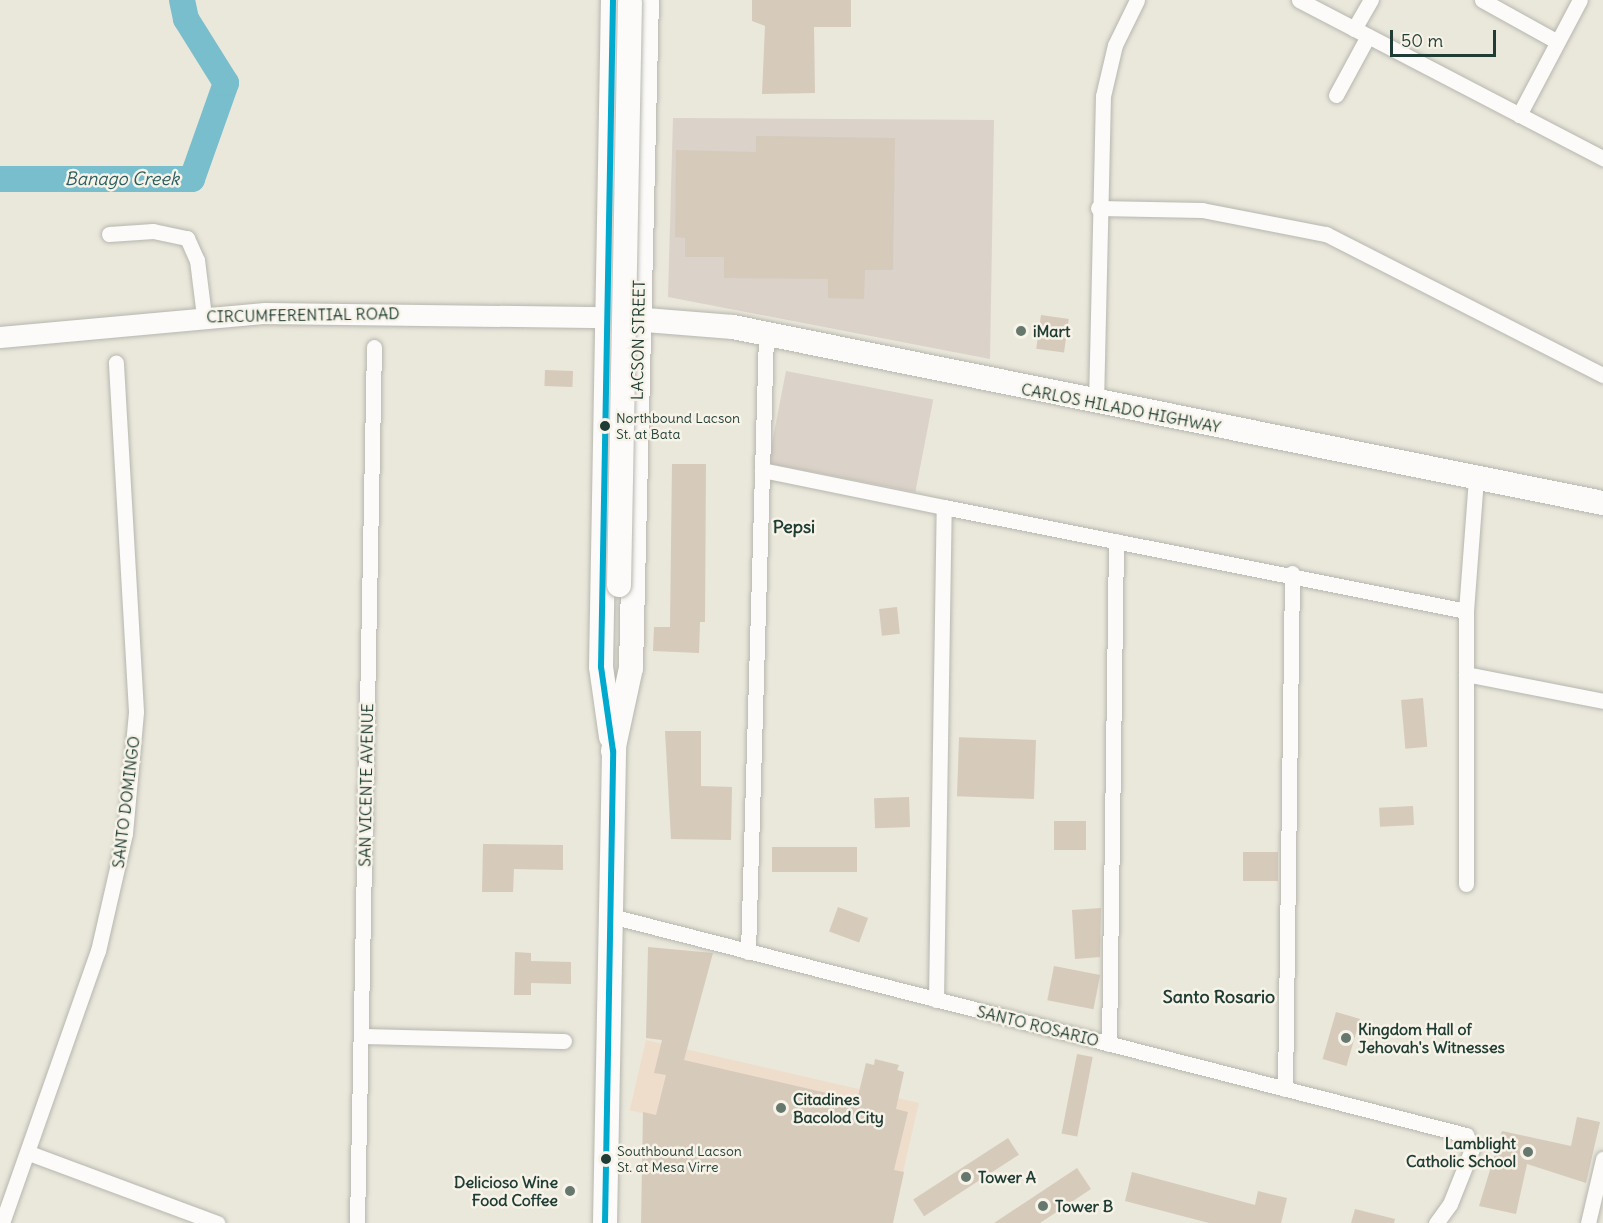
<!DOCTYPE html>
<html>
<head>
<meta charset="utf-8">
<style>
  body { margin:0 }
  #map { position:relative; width:1603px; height:1223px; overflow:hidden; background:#eae7db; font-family:Delius,sans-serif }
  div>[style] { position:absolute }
  .built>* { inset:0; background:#efddcc; transform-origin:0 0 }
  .industrial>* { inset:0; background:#dbd2c9; transform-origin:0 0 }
  .river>* { height:26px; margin:-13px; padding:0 13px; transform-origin:13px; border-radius:13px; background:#78becd }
  .building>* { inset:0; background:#d6cabb; transform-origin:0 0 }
  .roads { filter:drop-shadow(0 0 2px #b6b7ae) drop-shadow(0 0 2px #b6b7ae) }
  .minor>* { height:15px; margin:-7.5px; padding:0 7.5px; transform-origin:7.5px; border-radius:7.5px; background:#fcfbfa }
  .secondary>* { height:21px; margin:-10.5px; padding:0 10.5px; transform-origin:10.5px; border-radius:10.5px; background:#fcfbfa }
  .primary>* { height:24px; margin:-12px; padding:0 12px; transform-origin:12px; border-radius:12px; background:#fcfbfa }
  .bridges { filter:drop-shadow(0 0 2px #b6b7ae) drop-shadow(0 0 2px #b6b7ae) }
  .primary-bridge>* { height:24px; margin:-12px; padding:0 12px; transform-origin:12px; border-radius:12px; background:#fcfbfa }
  .bus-1>* { height:6px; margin:-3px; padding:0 3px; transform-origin:3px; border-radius:3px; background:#00a9ce }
  .dots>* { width:16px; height:16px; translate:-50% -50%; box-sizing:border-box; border:3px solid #f7f3e8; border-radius:50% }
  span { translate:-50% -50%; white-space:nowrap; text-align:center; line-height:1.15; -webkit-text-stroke:5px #f7f3e8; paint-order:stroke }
  .bus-label { font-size:14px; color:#1f3d34 }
  .left { translate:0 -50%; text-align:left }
  .street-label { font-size:16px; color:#1f3d34 }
  .poi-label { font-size:16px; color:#1f3d34; font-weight:700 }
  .right { translate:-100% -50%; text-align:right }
  .water-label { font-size:18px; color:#2b5e60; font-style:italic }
  .neighbourhood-label { font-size:18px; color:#1f3d34; font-weight:700 }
  .scale { position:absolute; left:1390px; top:30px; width:106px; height:27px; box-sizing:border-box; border:3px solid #1f3d34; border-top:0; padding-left:8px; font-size:18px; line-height:21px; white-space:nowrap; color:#1f3d34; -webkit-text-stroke:4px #f7f3e8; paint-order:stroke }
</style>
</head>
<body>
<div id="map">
  <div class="built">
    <div style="left:646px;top:1040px;width:280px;height:72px;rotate:13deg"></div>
  </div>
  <div class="industrial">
    <div style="clip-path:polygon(673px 118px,994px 120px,990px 359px,668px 297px)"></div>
    <div style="left:786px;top:371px;width:150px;height:94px;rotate:11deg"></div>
  </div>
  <div class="river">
    <div style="left:0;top:179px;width:192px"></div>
    <div style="left:192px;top:179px;width:102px;rotate:-70.5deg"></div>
    <div style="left:226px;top:83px;width:75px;rotate:-122deg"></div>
    <div style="left:186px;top:19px;width:19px;rotate:-102deg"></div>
  </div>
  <div class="building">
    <div style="clip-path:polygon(752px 0,851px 0,851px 27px,814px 27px,815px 93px,762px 94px,765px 26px,752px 21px)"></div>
    <div style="clip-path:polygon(756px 136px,895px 138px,893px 270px,865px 270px,864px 299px,828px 298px,828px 279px,724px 278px,724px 257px,685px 257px,685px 238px,675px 237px,676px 150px,756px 152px)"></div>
    <div style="left:1041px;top:315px;width:28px;height:34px;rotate:8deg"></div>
    <div style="left:545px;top:370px;width:28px;height:16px;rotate:2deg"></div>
    <div style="clip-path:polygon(672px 464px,706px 464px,705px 622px,700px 622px,699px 653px,653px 651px,654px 627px,670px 627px)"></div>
    <div style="left:897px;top:607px;width:27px;height:18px;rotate:84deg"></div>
    <div style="left:1423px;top:698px;width:49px;height:22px;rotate:85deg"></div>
    <div style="clip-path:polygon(665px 731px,701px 731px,701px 786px,732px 787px,731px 840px,671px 839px)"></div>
    <div style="left:1036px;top:740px;width:59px;height:77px;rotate:92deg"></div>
    <div style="left:909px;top:797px;width:30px;height:35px;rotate:88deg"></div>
    <div style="left:1413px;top:806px;width:19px;height:34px;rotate:87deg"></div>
    <div style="left:1054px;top:821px;width:32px;height:29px"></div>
    <div style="clip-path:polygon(483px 844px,563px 845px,563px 870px,514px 869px,513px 892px,482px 892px)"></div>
    <div style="left:772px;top:847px;width:85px;height:25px"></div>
    <div style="left:1243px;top:852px;width:35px;height:29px"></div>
    <div style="left:838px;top:907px;width:32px;height:26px;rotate:20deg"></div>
    <div style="clip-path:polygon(1101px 908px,1100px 957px,1075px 959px,1072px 910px)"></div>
    <div style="clip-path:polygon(648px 947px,713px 953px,684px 1060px,857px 1100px,866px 1063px,874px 1065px,875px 1059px,899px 1065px,897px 1070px,904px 1072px,896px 1109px,908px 1112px,894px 1170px,904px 1172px,893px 1223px,641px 1223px,643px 1112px,656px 1115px,666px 1075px,654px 1073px,662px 1040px,646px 1038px)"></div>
    <div style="clip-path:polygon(515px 952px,531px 953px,531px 961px,571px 962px,571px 984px,531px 983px,531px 995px,514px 995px)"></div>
    <div style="left:1054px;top:966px;width:47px;height:35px;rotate:11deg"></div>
    <div style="left:1336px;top:1012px;width:25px;height:49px;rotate:16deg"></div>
    <div style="left:1077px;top:1054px;width:16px;height:81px;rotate:11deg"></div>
    <div style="clip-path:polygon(1577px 1117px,1600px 1122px,1586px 1183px,1527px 1164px,1516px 1214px,1479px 1206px,1502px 1131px,1571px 1146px)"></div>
    <div style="left:1008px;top:1138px;width:20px;height:113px;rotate:57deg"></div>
    <div style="clip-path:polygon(1077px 1168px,1091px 1189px,1040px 1223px,994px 1223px)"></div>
    <div style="clip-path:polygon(1132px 1172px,1255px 1205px,1258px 1191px,1287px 1198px,1281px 1223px,1209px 1223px,1125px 1201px)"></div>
    <div style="clip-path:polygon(1355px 1209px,1395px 1219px,1394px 1223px,1351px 1223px)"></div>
  </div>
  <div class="roads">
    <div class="minor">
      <div style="left:1299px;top:0;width:343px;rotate:27.5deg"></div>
      <div style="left:1482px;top:0;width:85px;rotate:29deg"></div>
      <div style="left:1354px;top:29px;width:34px;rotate:-60deg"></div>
      <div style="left:1336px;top:95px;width:67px;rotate:-61.5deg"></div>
      <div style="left:1519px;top:115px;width:130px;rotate:-62.1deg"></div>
      <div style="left:1098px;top:208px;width:104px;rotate:1.1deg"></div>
      <div style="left:1202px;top:210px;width:126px;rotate:11deg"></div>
      <div style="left:1326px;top:234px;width:311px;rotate:27deg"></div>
      <div style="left:109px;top:234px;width:44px;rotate:-3.9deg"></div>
      <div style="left:153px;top:231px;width:35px;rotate:12deg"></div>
      <div style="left:187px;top:238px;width:24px;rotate:66deg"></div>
      <div style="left:197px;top:260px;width:56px;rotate:82.9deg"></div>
      <div style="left:1096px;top:404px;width:308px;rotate:-88.7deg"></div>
      <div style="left:1103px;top:96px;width:52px;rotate:-76.8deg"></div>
      <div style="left:1115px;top:45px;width:50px;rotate:-63.9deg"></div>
      <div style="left:762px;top:470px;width:186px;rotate:11.5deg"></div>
      <div style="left:1466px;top:674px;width:140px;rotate:11.1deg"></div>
      <div style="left:1466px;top:884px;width:273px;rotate:-90deg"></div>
      <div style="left:1466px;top:611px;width:134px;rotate:-85.7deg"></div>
      <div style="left:611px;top:916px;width:883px;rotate:14.37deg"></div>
      <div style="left:1466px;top:1135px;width:15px;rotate:67deg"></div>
      <div style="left:1472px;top:1149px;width:59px;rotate:111.8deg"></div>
      <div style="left:1450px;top:1204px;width:24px;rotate:126deg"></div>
      <div style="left:748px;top:952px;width:617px;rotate:-88.33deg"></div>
      <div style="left:936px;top:1000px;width:493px;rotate:-89.1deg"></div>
      <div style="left:944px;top:507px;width:532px;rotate:11.27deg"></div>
      <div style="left:361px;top:1036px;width:203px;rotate:1.4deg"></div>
      <div style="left:1109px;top:1044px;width:503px;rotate:-89.2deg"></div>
      <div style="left:1285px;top:1089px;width:516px;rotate:-89.22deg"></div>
      <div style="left:29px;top:1153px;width:201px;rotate:20.4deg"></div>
      <div style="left:2px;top:1223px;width:288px;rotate:-70.6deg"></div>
      <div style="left:98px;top:951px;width:121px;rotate:-77.1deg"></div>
      <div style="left:125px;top:833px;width:122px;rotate:-84.8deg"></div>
      <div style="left:136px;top:711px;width:349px;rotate:-93.3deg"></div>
      <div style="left:357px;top:1223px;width:876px;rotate:-88.89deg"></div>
      <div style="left:1588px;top:1223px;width:66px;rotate:-76.8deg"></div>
    </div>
    <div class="secondary">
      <div style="left:0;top:337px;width:266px;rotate:-5.2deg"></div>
      <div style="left:265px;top:313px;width:343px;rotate:0.7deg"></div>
    </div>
    <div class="primary">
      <div style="left:608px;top:317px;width:125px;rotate:4.6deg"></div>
      <div style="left:733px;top:327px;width:888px;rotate:11.44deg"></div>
      <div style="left:611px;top:737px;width:71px;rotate:-98.1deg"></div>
      <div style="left:601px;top:667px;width:667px;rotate:-88.97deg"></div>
      <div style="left:613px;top:751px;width:85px;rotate:-77.8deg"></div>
      <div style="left:631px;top:668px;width:668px;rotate:-88.63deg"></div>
      <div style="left:605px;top:1223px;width:488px;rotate:-88.9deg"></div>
    </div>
  </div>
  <div class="bridges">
    <div class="primary-bridge">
      <div style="left:619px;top:585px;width:582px;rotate:-88.92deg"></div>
    </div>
  </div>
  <div class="bus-1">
    <div style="left:605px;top:1223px;width:472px;rotate:-89deg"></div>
    <div style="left:613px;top:751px;width:85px;rotate:-98.1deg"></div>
    <div style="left:601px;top:667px;width:667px;rotate:-88.97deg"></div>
  </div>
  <div class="dots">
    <div style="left:1021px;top:331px;background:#66786e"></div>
    <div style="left:605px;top:426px;background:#1f3d34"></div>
    <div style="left:1346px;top:1038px;background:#66786e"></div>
    <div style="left:781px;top:1108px;background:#66786e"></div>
    <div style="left:1528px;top:1152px;background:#66786e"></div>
    <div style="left:606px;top:1159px;background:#1f3d34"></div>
    <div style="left:966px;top:1177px;background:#66786e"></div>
    <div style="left:570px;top:1191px;background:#66786e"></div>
    <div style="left:1043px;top:1206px;background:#66786e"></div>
  </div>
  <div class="bus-label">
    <span class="left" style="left:616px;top:426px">Northbound Lacson<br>St. at Bata</span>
    <span class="left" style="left:617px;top:1159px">Southbound Lacson<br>St. at Mesa Virre</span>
  </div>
  <div class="street-label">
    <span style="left:303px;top:315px;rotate:-1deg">CIRCUMFERENTIAL ROAD</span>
    <span style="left:638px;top:340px;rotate:-89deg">LACSON STREET</span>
    <span style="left:1121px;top:408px;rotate:11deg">CARLOS HILADO HIGHWAY</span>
    <span style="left:366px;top:785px;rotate:-89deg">SAN VICENTE AVENUE</span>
    <span style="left:126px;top:802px;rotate:-83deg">SANTO DOMINGO</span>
    <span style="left:1038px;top:1026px;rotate:14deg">SANTO ROSARIO</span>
  </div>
  <div class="poi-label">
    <span class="left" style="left:1033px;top:331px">iMart</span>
    <span class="left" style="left:1358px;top:1038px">Kingdom Hall of<br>Jehovah's Witnesses</span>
    <span class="left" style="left:793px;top:1108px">Citadines<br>Bacolod City</span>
    <span class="right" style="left:1516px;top:1152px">Lamblight<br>Catholic School</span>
    <span class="left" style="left:978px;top:1177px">Tower A</span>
    <span class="right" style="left:558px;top:1191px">Delicioso Wine<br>Food Coffee</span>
    <span class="left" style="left:1055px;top:1206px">Tower B</span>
  </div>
  <div class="water-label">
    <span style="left:122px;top:179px">Banago Creek</span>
  </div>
  <div class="neighbourhood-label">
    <span style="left:794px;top:527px">Pepsi</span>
    <span style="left:1219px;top:997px">Santo Rosario</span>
  </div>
  <div class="scale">50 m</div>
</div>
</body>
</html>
